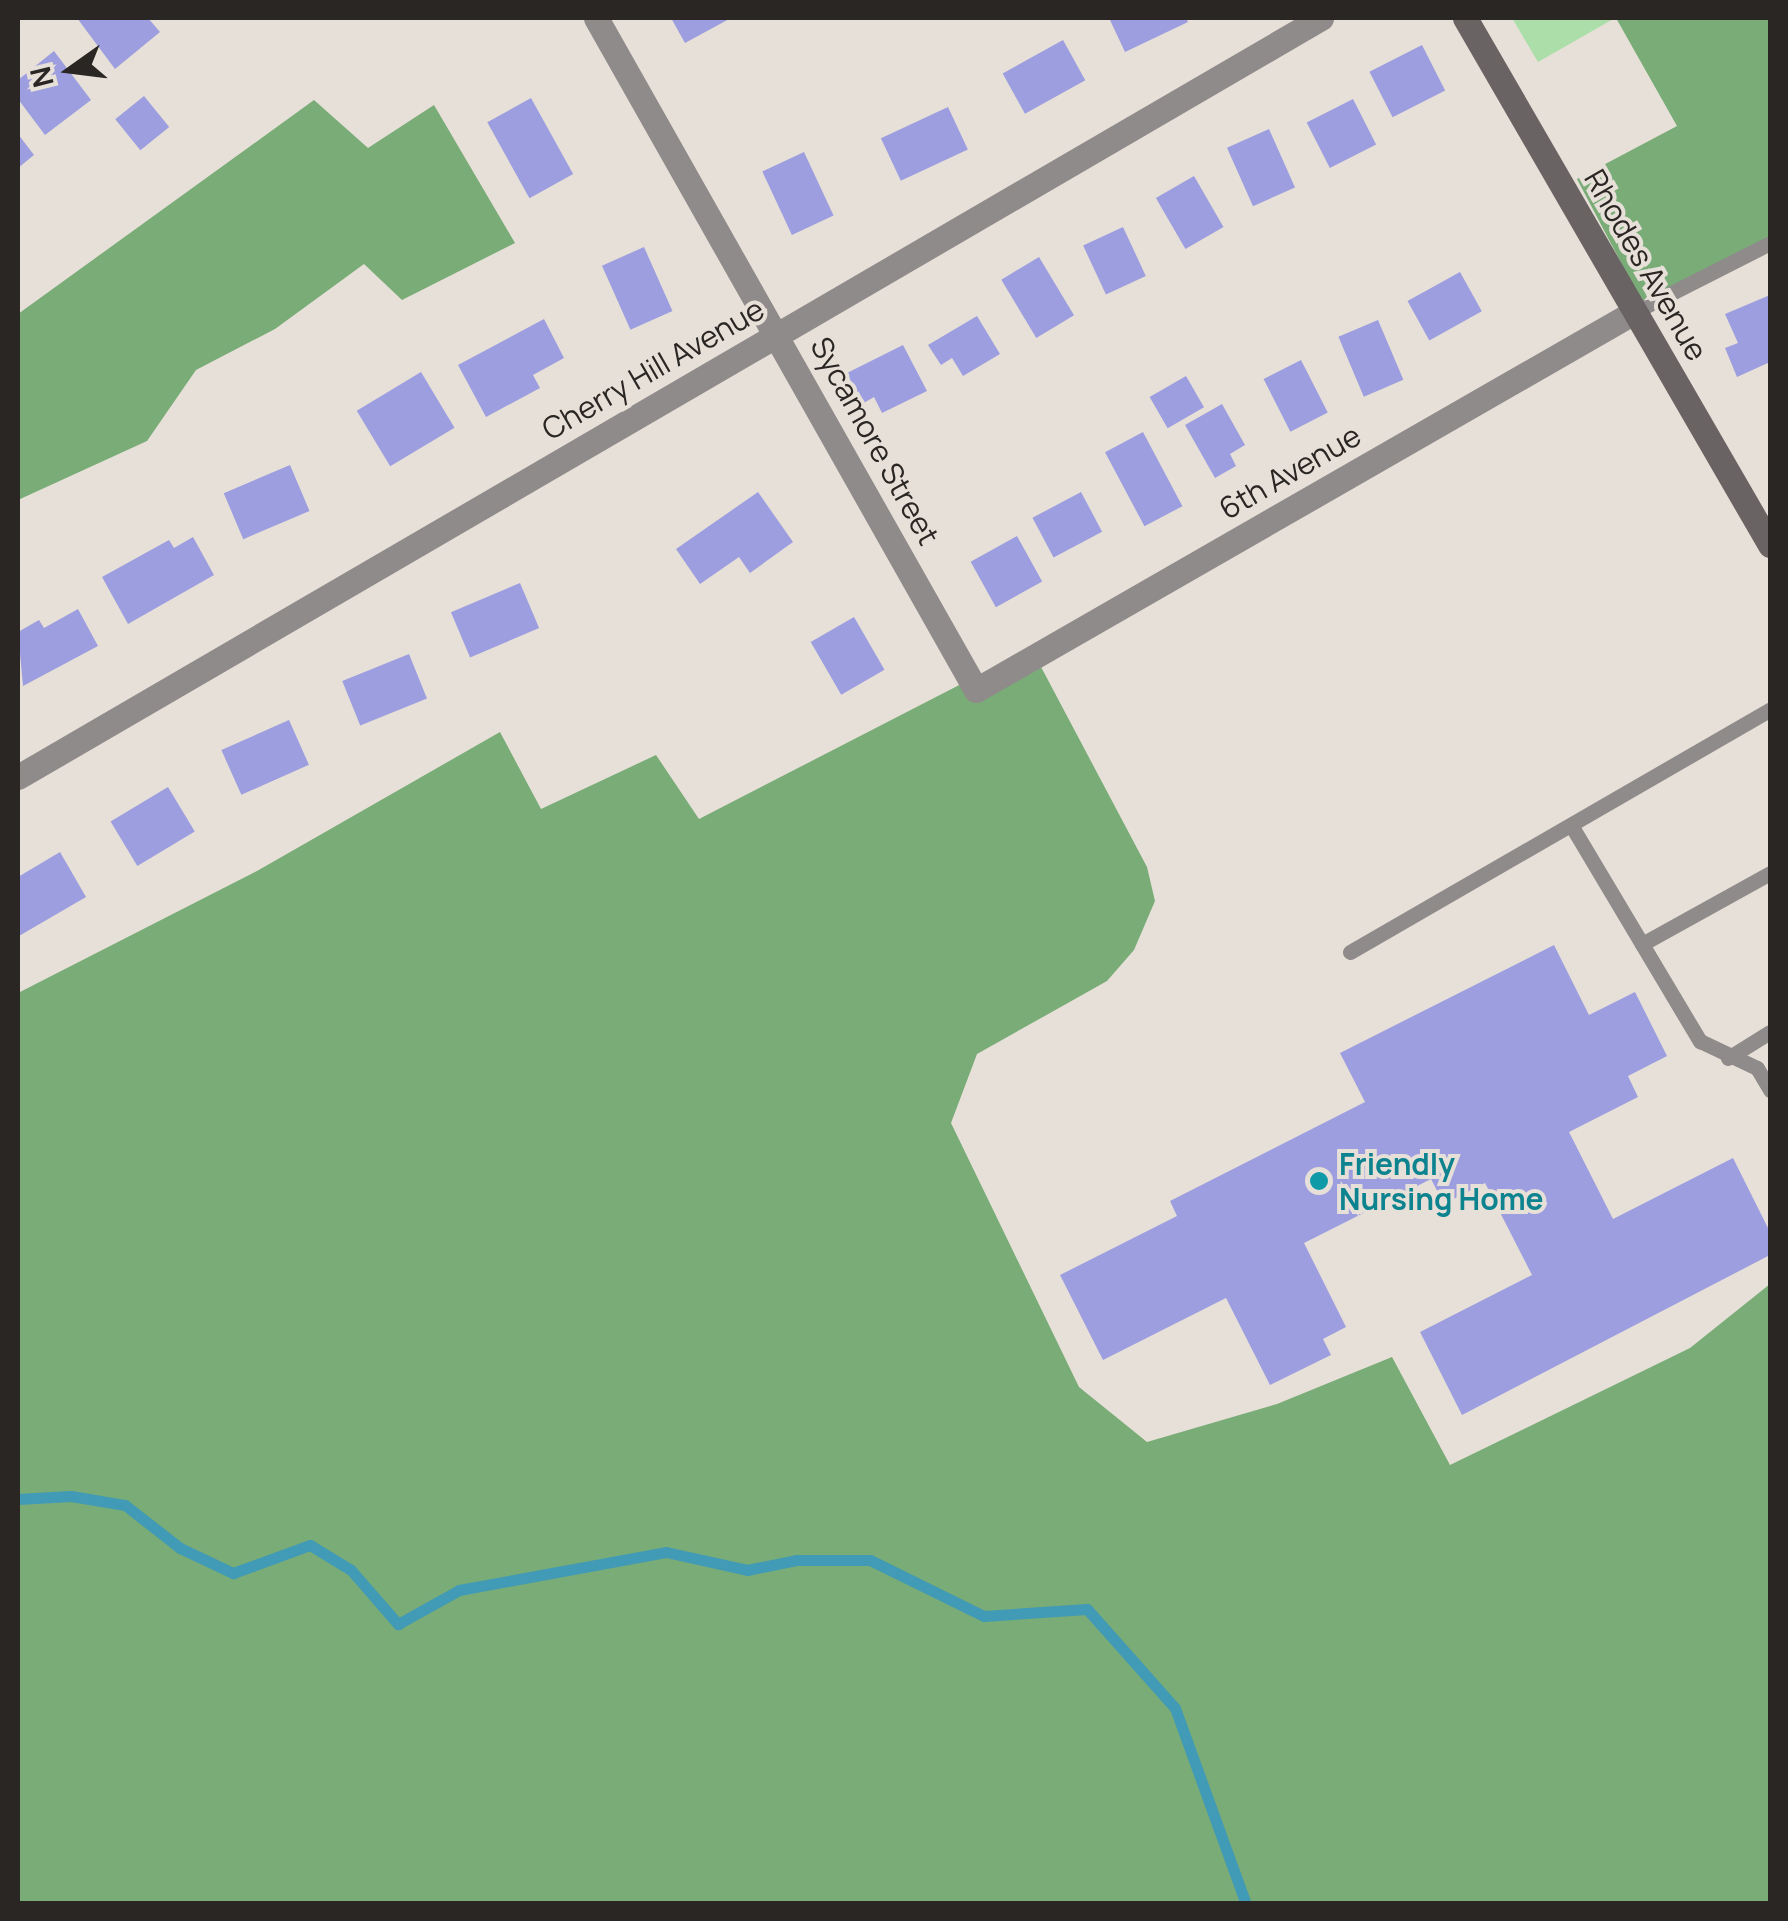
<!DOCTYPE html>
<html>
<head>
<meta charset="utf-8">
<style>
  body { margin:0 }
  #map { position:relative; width:1788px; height:1921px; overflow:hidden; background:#e7e0d8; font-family:Manrope,sans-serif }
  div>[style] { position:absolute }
  .green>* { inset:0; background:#abdea8 }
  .forest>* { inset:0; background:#79ac77 }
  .stream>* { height:11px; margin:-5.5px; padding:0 5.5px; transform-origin:5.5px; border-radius:5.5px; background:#419ab6 }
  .building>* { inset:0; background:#9d9edf; transform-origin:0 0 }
  .lane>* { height:15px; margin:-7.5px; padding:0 7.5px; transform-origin:7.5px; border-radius:7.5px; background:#908b8b }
  .street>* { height:25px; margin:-12.5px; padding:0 12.5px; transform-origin:12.5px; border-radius:12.5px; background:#908b8b }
  .secondary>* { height:25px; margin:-12.5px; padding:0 12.5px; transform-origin:12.5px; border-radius:12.5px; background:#6a6363 }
  .dots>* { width:28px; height:28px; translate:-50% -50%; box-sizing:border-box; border:5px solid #e7e0d8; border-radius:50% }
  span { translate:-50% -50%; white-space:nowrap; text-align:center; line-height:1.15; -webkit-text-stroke:8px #e7e0d8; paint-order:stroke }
  .street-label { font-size:30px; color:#292623 }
  .culture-label { font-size:30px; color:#0d838f; font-weight:700 }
  .left { translate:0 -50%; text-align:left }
  .frame { position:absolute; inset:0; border:20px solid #292623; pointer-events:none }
  .north { position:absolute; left:20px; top:20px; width:100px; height:100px; -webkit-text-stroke:8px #e7e0d8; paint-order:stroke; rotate:256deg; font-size:28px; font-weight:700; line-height:40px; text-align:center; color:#292623 }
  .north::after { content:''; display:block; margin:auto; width:35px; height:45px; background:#292623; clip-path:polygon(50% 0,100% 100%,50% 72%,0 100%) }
</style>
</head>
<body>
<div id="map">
  <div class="green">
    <div style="clip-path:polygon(1512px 18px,1615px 18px,1538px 62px)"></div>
  </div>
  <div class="forest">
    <div style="clip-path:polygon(1616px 18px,1770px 18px,1770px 247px,1648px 314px,1577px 179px,1677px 126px)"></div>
    <div style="clip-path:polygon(314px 100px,368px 148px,434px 105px,515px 243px,402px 300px,364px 264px,275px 329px,196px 370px,147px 441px,18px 500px,18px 314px)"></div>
    <div style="clip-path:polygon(1031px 648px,1147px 867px,1155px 901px,1134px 950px,1107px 981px,977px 1054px,951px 1123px,1079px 1387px,1147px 1442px,1277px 1404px,1392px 1357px,1450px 1465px,1690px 1348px,1770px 1284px,1770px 1903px,18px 1903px,18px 993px,257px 871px,500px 732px,541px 809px,656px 755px,699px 819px)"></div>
  </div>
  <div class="stream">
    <div style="left:18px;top:1499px;width:53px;rotate:-3.2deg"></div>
    <div style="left:71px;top:1496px;width:55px;rotate:9.5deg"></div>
    <div style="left:125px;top:1505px;width:70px;rotate:38deg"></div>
    <div style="left:180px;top:1548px;width:59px;rotate:25.3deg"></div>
    <div style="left:233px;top:1573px;width:82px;rotate:-20deg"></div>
    <div style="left:310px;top:1545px;width:48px;rotate:31.4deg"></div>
    <div style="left:351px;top:1570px;width:72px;rotate:49deg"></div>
    <div style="left:398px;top:1624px;width:70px;rotate:-29.1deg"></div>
    <div style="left:459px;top:1590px;width:210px;rotate:-10.4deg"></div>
    <div style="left:666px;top:1552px;width:83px;rotate:12.5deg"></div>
    <div style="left:747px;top:1570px;width:50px;rotate:-11.5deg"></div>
    <div style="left:796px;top:1560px;width:74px"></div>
    <div style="left:870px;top:1560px;width:127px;rotate:26.2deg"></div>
    <div style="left:984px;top:1616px;width:103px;rotate:-3.9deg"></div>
    <div style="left:1087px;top:1609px;width:132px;rotate:48.4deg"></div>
    <div style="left:1175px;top:1708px;width:208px;rotate:70.1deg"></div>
  </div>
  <div class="building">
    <div style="clip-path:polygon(77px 18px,148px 18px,160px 32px,115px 69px)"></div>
    <div style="clip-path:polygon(671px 18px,731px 18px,685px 43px)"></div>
    <div style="clip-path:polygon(1109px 18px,1186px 18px,1188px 22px,1125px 52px)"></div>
    <div style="left:1063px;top:40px;width:46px;height:69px;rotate:61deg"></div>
    <div style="left:1422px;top:45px;width:51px;height:59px;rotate:63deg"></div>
    <div style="clip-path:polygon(54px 51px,91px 100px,45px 135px,18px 99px,18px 80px)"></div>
    <div style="left:144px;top:96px;width:40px;height:37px;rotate:51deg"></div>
    <div style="left:531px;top:98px;width:87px;height:50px;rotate:61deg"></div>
    <div style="left:1353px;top:99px;width:51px;height:52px;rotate:63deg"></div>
    <div style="left:948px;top:107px;width:47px;height:74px;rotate:65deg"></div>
    <div style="left:1269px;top:129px;width:64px;height:46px;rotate:66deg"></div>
    <div style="clip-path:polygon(18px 134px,34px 155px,18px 168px)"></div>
    <div style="left:804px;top:152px;width:70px;height:46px;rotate:65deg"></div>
    <div style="left:1194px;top:176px;width:59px;height:44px;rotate:60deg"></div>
    <div style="left:1123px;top:227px;width:54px;height:44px;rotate:65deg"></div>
    <div style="left:644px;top:247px;width:70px;height:46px;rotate:66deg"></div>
    <div style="left:1039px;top:257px;width:68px;height:44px;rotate:59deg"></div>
    <div style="left:1460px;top:272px;width:45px;height:60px;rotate:61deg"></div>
    <div style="clip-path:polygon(1770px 295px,1770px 362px,1737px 377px,1725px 348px,1738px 343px,1725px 314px)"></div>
    <div style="clip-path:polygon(977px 316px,1000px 354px,963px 376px,952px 358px,941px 365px,928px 345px)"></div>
    <div style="clip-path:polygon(544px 319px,564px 358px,533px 375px,540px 388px,486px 417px,458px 365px)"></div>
    <div style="left:1378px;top:320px;width:65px;height:43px;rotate:67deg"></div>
    <div style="clip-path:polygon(903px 345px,927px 391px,882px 413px,874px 397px,862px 404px,847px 373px)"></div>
    <div style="left:1301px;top:360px;width:59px;height:42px;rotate:63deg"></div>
    <div style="left:421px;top:372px;width:65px;height:75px;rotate:59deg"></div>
    <div style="left:1186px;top:376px;width:36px;height:42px;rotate:60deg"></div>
    <div style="clip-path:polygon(1222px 404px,1245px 445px,1230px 454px,1236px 466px,1215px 478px,1185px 425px)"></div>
    <div style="left:1143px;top:432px;width:84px;height:43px;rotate:62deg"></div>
    <div style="left:290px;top:465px;width:50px;height:72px;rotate:67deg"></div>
    <div style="clip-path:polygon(758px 492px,793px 542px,750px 573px,739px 557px,700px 584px,676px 549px)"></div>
    <div style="left:1081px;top:492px;width:45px;height:55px;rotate:62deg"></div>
    <div style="left:1017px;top:536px;width:52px;height:53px;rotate:61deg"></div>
    <div style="clip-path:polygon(193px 537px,214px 575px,128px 624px,102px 577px,169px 540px,174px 548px)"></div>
    <div style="left:520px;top:583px;width:49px;height:75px;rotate:67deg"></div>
    <div style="clip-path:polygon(78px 609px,98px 646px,23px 686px,18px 632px,39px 620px,44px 628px)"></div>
    <div style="left:854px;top:617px;width:61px;height:50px;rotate:60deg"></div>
    <div style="left:409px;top:654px;width:48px;height:72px;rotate:68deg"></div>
    <div style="left:289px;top:720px;width:49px;height:74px;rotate:66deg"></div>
    <div style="left:168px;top:787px;width:52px;height:67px;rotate:59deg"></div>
    <div style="clip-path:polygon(60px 852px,86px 897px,19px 936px,18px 877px)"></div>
    <div style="clip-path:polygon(1554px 945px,1589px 1015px,1635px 992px,1667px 1056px,1628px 1076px,1638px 1097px,1569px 1132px,1613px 1219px,1733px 1158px,1770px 1232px,1770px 1255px,1462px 1415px,1420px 1332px,1532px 1275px,1485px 1183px,1444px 1204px,1431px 1179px,1304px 1243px,1346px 1327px,1323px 1339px,1331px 1355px,1270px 1385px,1226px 1298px,1103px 1360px,1060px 1275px,1177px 1216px,1170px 1201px,1365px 1102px,1340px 1053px)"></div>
  </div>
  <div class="lane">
    <div style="left:1636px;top:311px;width:150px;rotate:-26.9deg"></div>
    <div style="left:1571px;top:825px;width:252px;rotate:59.2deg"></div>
    <div style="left:1700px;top:1041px;width:63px;rotate:25.3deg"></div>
    <div style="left:1757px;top:1068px;width:26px;rotate:59deg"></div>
    <div style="left:1642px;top:944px;width:146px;rotate:-29deg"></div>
    <div style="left:1350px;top:952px;width:485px;rotate:-30deg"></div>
    <div style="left:1728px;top:1058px;width:49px;rotate:-31.8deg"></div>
  </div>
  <div class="street">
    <div style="left:596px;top:18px;width:772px;rotate:60.51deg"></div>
    <div style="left:976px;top:690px;width:761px;rotate:-29.87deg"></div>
    <div style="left:18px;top:777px;width:1508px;rotate:-30.22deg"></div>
  </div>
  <div class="secondary">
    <div style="left:1465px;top:18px;width:609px;rotate:59.94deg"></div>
  </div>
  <div class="dots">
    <div style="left:1319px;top:1181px;background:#0f9aa8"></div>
  </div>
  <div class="street-label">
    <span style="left:1646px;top:265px;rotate:60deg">Rhodes Avenue</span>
    <span style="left:653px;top:369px;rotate:-30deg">Cherry Hill Avenue</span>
    <span style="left:875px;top:441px;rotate:61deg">Sycamore Street</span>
    <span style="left:1290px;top:472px;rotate:-30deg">6th Avenue</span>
  </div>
  <div class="culture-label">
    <span class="left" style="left:1339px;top:1181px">Friendly<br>Nursing Home</span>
  </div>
  <div class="frame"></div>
  <div class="north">N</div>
</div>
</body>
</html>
